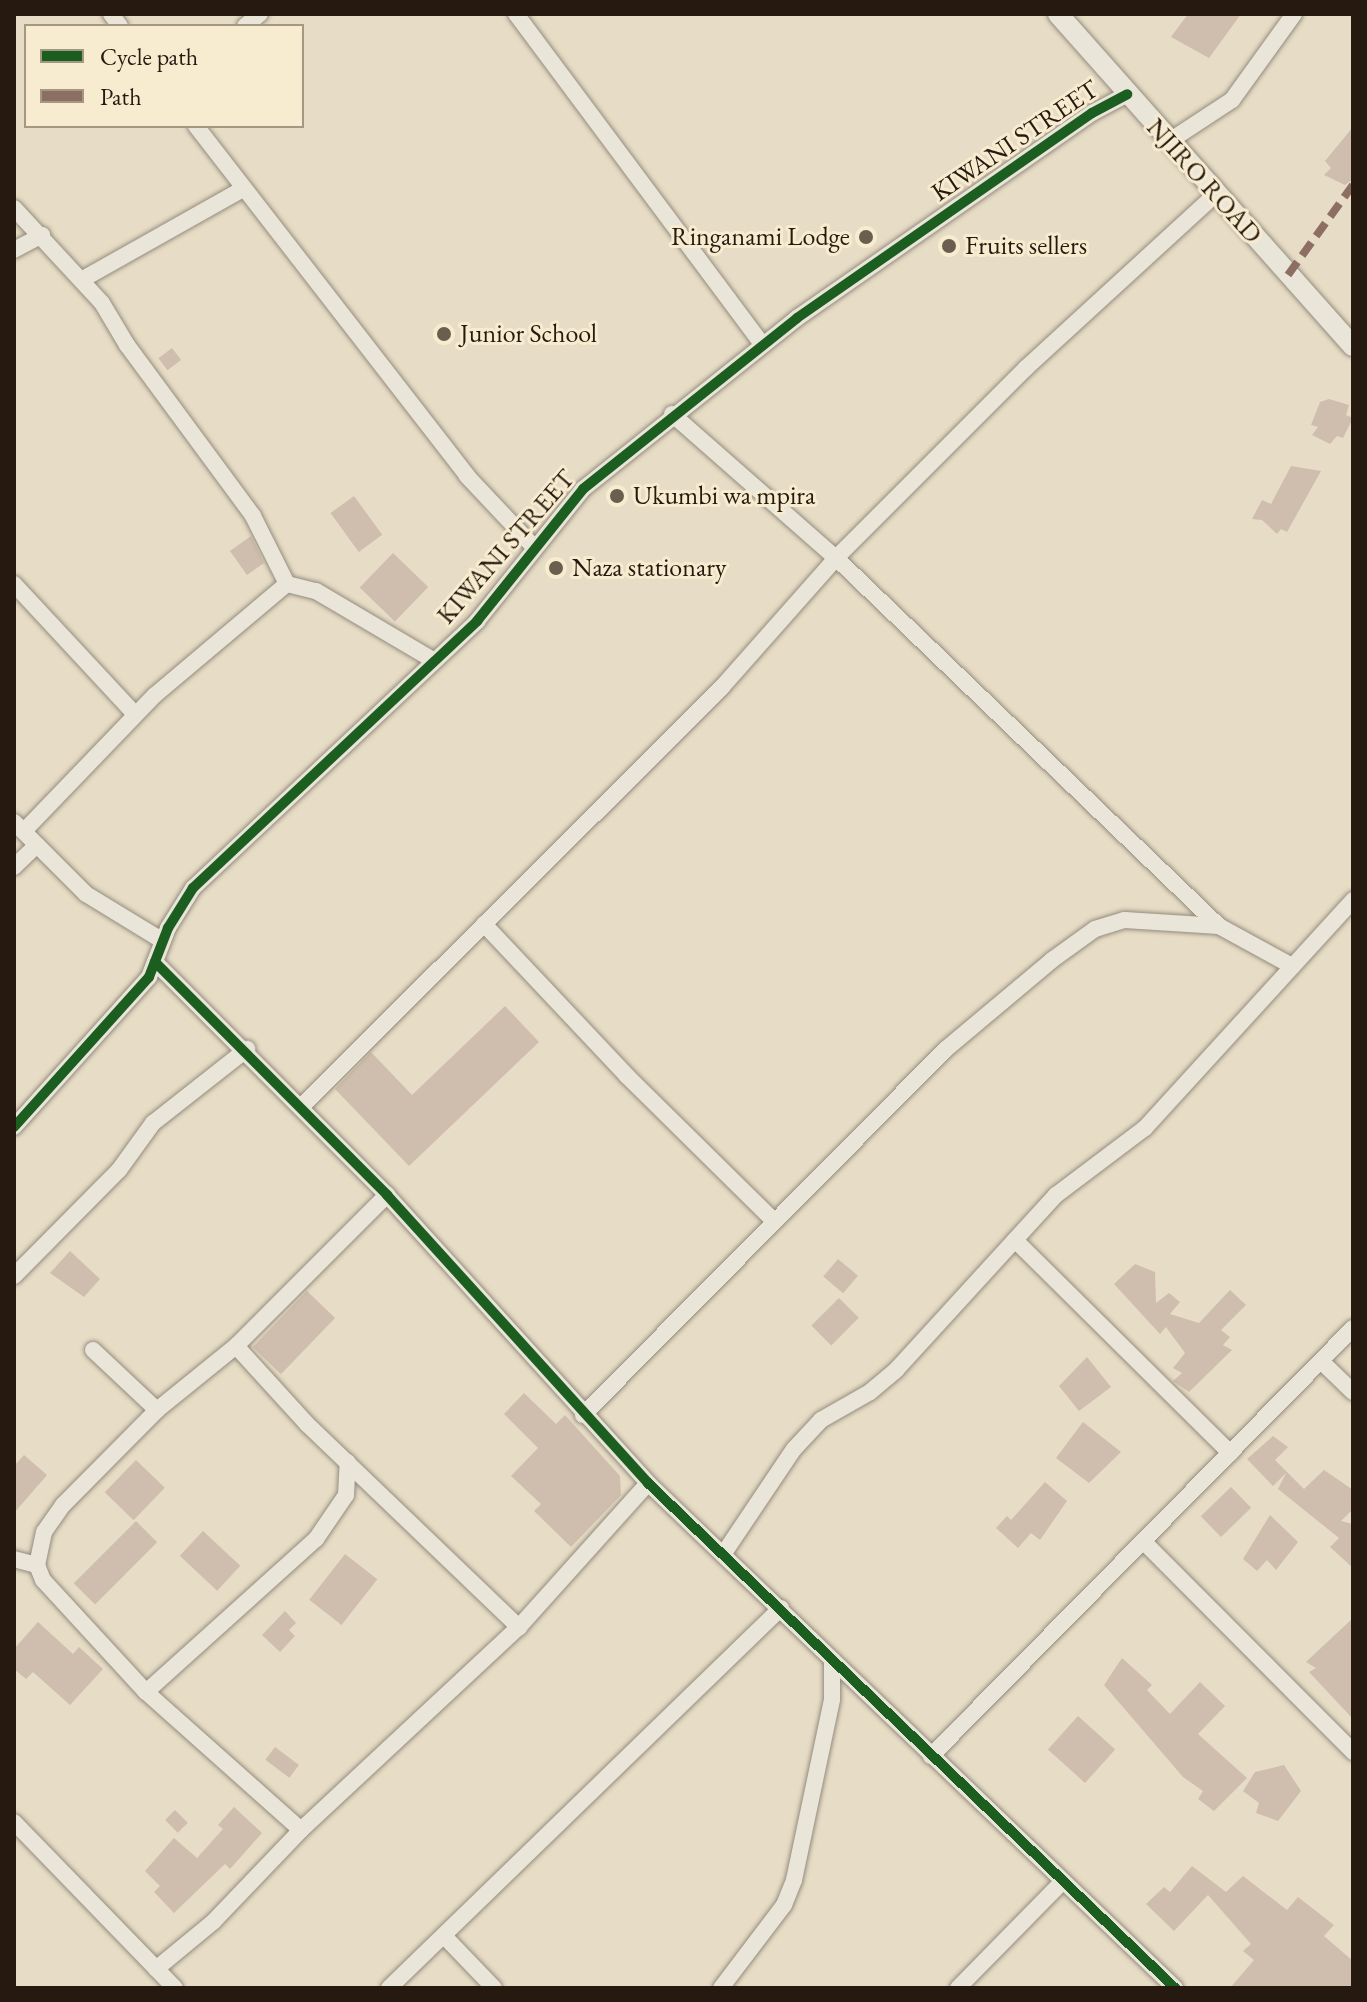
<!DOCTYPE html>
<html>
<head>
<meta charset="utf-8">
<style>
  body { margin:0 }
  #map { position:relative; width:1367px; height:2002px; overflow:hidden; background:#e7dcc5; font-family:"EB Garamond",serif }
  div>[style] { position:absolute }
  .building>* { inset:0; background:#cfbead; transform-origin:0 0 }
  .roads { filter:drop-shadow(0 0 2px #948c7e) drop-shadow(0 0 2px #948c7e) }
  .minor>* { height:16px; margin:-8px; padding:0 8px; transform-origin:8px; border-radius:8px; background:#eae5d9 }
  .tertiary>* { height:20px; margin:-10px; padding:0 10px; transform-origin:10px; border-radius:10px; background:#eae5d9 }
  .quiet>* { height:8px; margin-top:-4px; transform-origin:0; background:repeating-linear-gradient(90deg,#8d6e63 0 16px,transparent 0 24px) }
  .cycleway>* { height:10px; margin:-5px; padding:0 5px; transform-origin:5px; border-radius:5px; background:#1b5e20 }
  .dots>* { width:22px; height:22px; translate:-50% -50%; box-sizing:border-box; border:4px solid #f8ecd0; border-radius:50% }
  span { translate:-50% -50%; white-space:nowrap; text-align:center; line-height:1.15; -webkit-text-stroke:6px #f8ecd0; paint-order:stroke }
  .street-label { font-size:26px; color:#261a10 }
  .poi-label { font-size:26px; color:#261a10 }
  .right { translate:-100% -50%; text-align:right }
  .left { translate:0 -50%; text-align:left }
  .frame { position:absolute; inset:0; border:16px solid #261a10; pointer-events:none }
  .legend { position:absolute; left:24px; top:24px; width:280px; height:104px; box-sizing:border-box; background:#f8ecd0; border:2px solid #a49883; margin:0; padding:10px 14px; list-style:none; font-size:24px; color:#261a10 }
  .legend li { display:flex; align-items:center; gap:16px; height:40px }
  .legend b { width:40px; border:2px solid #a49883 }
</style>
</head>
<body>
<div id="map">
  <div class="building">
    <div style="clip-path:polygon(1188px 14px,1241px 14px,1209px 58px,1171px 37px)"></div>
    <div style="clip-path:polygon(1353px 127px,1353px 179px,1345px 185px,1324px 175px,1331px 168px,1325px 161px)"></div>
    <div style="left:172px;top:348px;width:15px;height:17px;rotate:53deg"></div>
    <div style="clip-path:polygon(1329px 399px,1349px 405px,1346px 415px,1353px 418px,1343px 438px,1337px 436px,1330px 444px,1312px 435px,1318px 427px,1311px 425px,1320px 402px)"></div>
    <div style="clip-path:polygon(1291px 466px,1321px 471px,1287px 532px,1281px 529px,1277px 534px,1262px 520px,1252px 519px,1262px 500px,1271px 504px)"></div>
    <div style="left:354px;top:496px;width:48px;height:29px;rotate:54deg"></div>
    <div style="clip-path:polygon(251px 536px,264px 563px,247px 575px,230px 551px)"></div>
    <div style="left:393px;top:553px;width:49px;height:48px;rotate:44deg"></div>
    <div style="clip-path:polygon(505px 1006px,539px 1042px,409px 1166px,335px 1089px,371px 1052px,412px 1095px)"></div>
    <div style="clip-path:polygon(70px 1251px,100px 1279px,84px 1297px,50px 1273px)"></div>
    <div style="left:838px;top:1259px;width:26px;height:23px;rotate:40deg"></div>
    <div style="clip-path:polygon(1135px 1264px,1155px 1272px,1156px 1303px,1169px 1293px,1180px 1302px,1170px 1314px,1199px 1323px,1230px 1290px,1246px 1305px,1221px 1330px,1230px 1337px,1223px 1345px,1232px 1350px,1189px 1392px,1173px 1381px,1182px 1373px,1173px 1368px,1185px 1353px,1166px 1327px,1160px 1334px,1114px 1284px)"></div>
    <div style="left:307px;top:1291px;width:39px;height:78px;rotate:44deg"></div>
    <div style="left:839px;top:1298px;width:28px;height:39px;rotate:45deg"></div>
    <div style="clip-path:polygon(1087px 1357px,1111px 1387px,1079px 1411px,1059px 1386px)"></div>
    <div style="clip-path:polygon(524px 1393px,556px 1424px,565px 1415px,620px 1476px,621px 1495px,571px 1547px,534px 1511px,541px 1504px,511px 1476px,538px 1448px,504px 1414px)"></div>
    <div style="clip-path:polygon(1083px 1422px,1121px 1452px,1089px 1483px,1056px 1458px)"></div>
    <div style="clip-path:polygon(1273px 1436px,1288px 1447px,1275px 1460px,1304px 1489px,1324px 1470px,1353px 1490px,1353px 1509px,1341px 1521px,1353px 1524px,1353px 1568px,1330px 1547px,1339px 1538px,1278px 1489px,1286px 1473px,1273px 1486px,1247px 1459px)"></div>
    <div style="clip-path:polygon(24px 1455px,47px 1475px,14px 1513px,14px 1466px)"></div>
    <div style="left:136px;top:1460px;width:40px;height:45px;rotate:44deg"></div>
    <div style="clip-path:polygon(1045px 1482px,1067px 1501px,1040px 1540px,1031px 1533px,1018px 1548px,996px 1528px,1007px 1516px,1011px 1520px)"></div>
    <div style="left:1231px;top:1487px;width:29px;height:42px;rotate:46deg"></div>
    <div style="clip-path:polygon(1270px 1515px,1298px 1542px,1276px 1570px,1267px 1560px,1257px 1571px,1243px 1559px)"></div>
    <div style="left:136px;top:1521px;width:30px;height:88px;rotate:45deg"></div>
    <div style="left:203px;top:1531px;width:51px;height:34px;rotate:43deg"></div>
    <div style="left:345px;top:1554px;width:41px;height:58px;rotate:38deg"></div>
    <div style="clip-path:polygon(285px 1611px,296px 1623px,289px 1630px,295px 1636px,280px 1652px,262px 1635px)"></div>
    <div style="clip-path:polygon(1353px 1618px,1353px 1719px,1309px 1672px,1316px 1668px,1306px 1662px)"></div>
    <div style="clip-path:polygon(38px 1622px,73px 1654px,79px 1647px,103px 1669px,70px 1705px,33px 1672px,26px 1679px,14px 1669px,14px 1649px)"></div>
    <div style="clip-path:polygon(1122px 1658px,1152px 1685px,1147px 1690px,1170px 1714px,1200px 1682px,1225px 1706px,1198px 1734px,1247px 1778px,1214px 1811px,1198px 1799px,1203px 1791px,1183px 1777px,1104px 1685px)"></div>
    <div style="left:1078px;top:1716px;width:50px;height:45px;rotate:42deg"></div>
    <div style="left:275px;top:1747px;width:30px;height:16px;rotate:37deg"></div>
    <div style="clip-path:polygon(1284px 1765px,1301px 1791px,1278px 1821px,1256px 1813px,1259px 1803px,1243px 1791px,1255px 1772px)"></div>
    <div style="clip-path:polygon(234px 1807px,262px 1833px,230px 1869px,225px 1864px,174px 1913px,154px 1892px,160px 1886px,145px 1871px,174px 1838px,197px 1858px,223px 1829px,218px 1825px)"></div>
    <div style="left:175px;top:1810px;width:18px;height:14px;rotate:45deg"></div>
    <div style="clip-path:polygon(1192px 1866px,1226px 1892px,1243px 1876px,1287px 1910px,1298px 1897px,1334px 1925px,1324px 1936px,1353px 1961px,1353px 1988px,1230px 1988px,1254px 1960px,1243px 1951px,1251px 1944px,1208px 1895px,1174px 1931px,1146px 1904px,1164px 1887px,1170px 1892px)"></div>
  </div>
  <div class="roads">
    <div class="minor">
      <div style="left:111px;top:14px;width:15px;rotate:53deg"></div>
      <div style="left:516px;top:14px;width:412px;rotate:53.3deg"></div>
      <div style="left:245px;top:26px;width:19px;rotate:-39deg"></div>
      <div style="left:196px;top:126px;width:443px;rotate:52.2deg"></div>
      <div style="left:467px;top:476px;width:96px;rotate:46.7deg"></div>
      <div style="left:1168px;top:142px;width:77px;rotate:-33.3deg"></div>
      <div style="left:1232px;top:100px;width:106px;rotate:-54.2deg"></div>
      <div style="left:14px;top:208px;width:129px;rotate:47.2deg"></div>
      <div style="left:102px;top:303px;width:49px;rotate:59.2deg"></div>
      <div style="left:127px;top:345px;width:212px;rotate:53.6deg"></div>
      <div style="left:253px;top:516px;width:76px;rotate:63.4deg"></div>
      <div style="left:14px;top:250px;width:32px;rotate:-28deg"></div>
      <div style="left:83px;top:279px;width:184px;rotate:-29.4deg"></div>
      <div style="left:672px;top:414px;width:218px;rotate:41.3deg"></div>
      <div style="left:836px;top:558px;width:531px;rotate:43.86deg"></div>
      <div style="left:1219px;top:926px;width:83px;rotate:28.7deg"></div>
      <div style="left:14px;top:584px;width:178px;rotate:47.1deg"></div>
      <div style="left:14px;top:822px;width:102px;rotate:45deg"></div>
      <div style="left:86px;top:894px;width:90px;rotate:31.4deg"></div>
      <div style="left:24px;top:831px;width:189px;rotate:-46.1deg"></div>
      <div style="left:155px;top:695px;width:172px;rotate:-40.1deg"></div>
      <div style="left:287px;top:584px;width:30px;rotate:14deg"></div>
      <div style="left:316px;top:591px;width:136px;rotate:30.5deg"></div>
      <div style="left:14px;top:867px;width:32px;rotate:-44deg"></div>
      <div style="left:484px;top:924px;width:209px;rotate:46.7deg"></div>
      <div style="left:627px;top:1076px;width:206px;rotate:44.6deg"></div>
      <div style="left:155px;top:962px;width:329px;rotate:45.1deg"></div>
      <div style="left:387px;top:1195px;width:389px;rotate:47.8deg"></div>
      <div style="left:648px;top:1483px;width:730px;rotate:43.78deg"></div>
      <div style="left:302px;top:1106px;width:593px;rotate:-44.93deg"></div>
      <div style="left:722px;top:687px;width:172px;rotate:-48.5deg"></div>
      <div style="left:836px;top:558px;width:269px;rotate:-45deg"></div>
      <div style="left:1026px;top:368px;width:256px;rotate:-42.5deg"></div>
      <div style="left:14px;top:1127px;width:202px;rotate:-48deg"></div>
      <div style="left:149px;top:977px;width:53px;rotate:-68.8deg"></div>
      <div style="left:168px;top:928px;width:47px;rotate:-58deg"></div>
      <div style="left:193px;top:888px;width:390px;rotate:-43.2deg"></div>
      <div style="left:477px;top:621px;width:169px;rotate:-51.2deg"></div>
      <div style="left:583px;top:489px;width:274px;rotate:-38.6deg"></div>
      <div style="left:797px;top:318px;width:359px;rotate:-34.8deg"></div>
      <div style="left:1092px;top:113px;width:40px;rotate:-28deg"></div>
      <div style="left:1015px;top:1240px;width:303px;rotate:44.7deg"></div>
      <div style="left:14px;top:1276px;width:149px;rotate:-45.3deg"></div>
      <div style="left:119px;top:1170px;width:58px;rotate:-54.1deg"></div>
      <div style="left:153px;top:1123px;width:120px;rotate:-38.2deg"></div>
      <div style="left:236px;top:1346px;width:105px;rotate:47.7deg"></div>
      <div style="left:307px;top:1424px;width:294px;rotate:43.8deg"></div>
      <div style="left:93px;top:1350px;width:88px;rotate:43.2deg"></div>
      <div style="left:1322px;top:1362px;width:43px;rotate:44.1deg"></div>
      <div style="left:583px;top:1415px;width:515px;rotate:-45.24deg"></div>
      <div style="left:946px;top:1049px;width:138px;rotate:-40deg"></div>
      <div style="left:1052px;top:960px;width:53px;rotate:-35.8deg"></div>
      <div style="left:1095px;top:929px;width:31px;rotate:-17deg"></div>
      <div style="left:1125px;top:920px;width:94px;rotate:3.7deg"></div>
      <div style="left:1143px;top:1541px;width:298px;rotate:45.1deg"></div>
      <div style="left:724px;top:1553px;width:125px;rotate:-56.1deg"></div>
      <div style="left:794px;top:1449px;width:40px;rotate:-47deg"></div>
      <div style="left:821px;top:1420px;width:56px;rotate:-29.7deg"></div>
      <div style="left:870px;top:1392px;width:35px;rotate:-40deg"></div>
      <div style="left:897px;top:1369px;width:236px;rotate:-47.6deg"></div>
      <div style="left:1056px;top:1195px;width:111px;rotate:-37deg"></div>
      <div style="left:1145px;top:1128px;width:309px;rotate:-47.6deg"></div>
      <div style="left:14px;top:1559px;width:24px;rotate:15deg"></div>
      <div style="left:146px;top:1692px;width:229px;rotate:-42deg"></div>
      <div style="left:316px;top:1539px;width:53px;rotate:-55.7deg"></div>
      <div style="left:346px;top:1495px;width:33px;rotate:-87deg"></div>
      <div style="left:931px;top:1756px;width:601px;rotate:-45.4deg"></div>
      <div style="left:14px;top:1822px;width:231px;rotate:45.9deg"></div>
      <div style="left:301px;top:1830px;width:208px;rotate:-138.3deg"></div>
      <div style="left:146px;top:1692px;width:152px;rotate:-132.6deg"></div>
      <div style="left:43px;top:1580px;width:16px;rotate:-112deg"></div>
      <div style="left:37px;top:1565px;width:34px;rotate:-78deg"></div>
      <div style="left:44px;top:1532px;width:33px;rotate:-55deg"></div>
      <div style="left:63px;top:1505px;width:134px;rotate:-45.3deg"></div>
      <div style="left:157px;top:1410px;width:102px;rotate:-39deg"></div>
      <div style="left:236px;top:1346px;width:214px;rotate:-45deg"></div>
      <div style="left:446px;top:1938px;width:69px;rotate:46.2deg"></div>
      <div style="left:156px;top:1969px;width:74px;rotate:-39.5deg"></div>
      <div style="left:213px;top:1922px;width:127px;rotate:-46.3deg"></div>
      <div style="left:301px;top:1830px;width:298px;rotate:-43deg"></div>
      <div style="left:519px;top:1627px;width:193px;rotate:-48.1deg"></div>
      <div style="left:389px;top:1988px;width:546px;rotate:-44.11deg"></div>
      <div style="left:721px;top:1988px;width:104px;rotate:-52.8deg"></div>
      <div style="left:784px;top:1905px;width:27px;rotate:-68deg"></div>
      <div style="left:794px;top:1880px;width:185px;rotate:-78.1deg"></div>
      <div style="left:832px;top:1699px;width:39px;rotate:-90deg"></div>
      <div style="left:958px;top:1988px;width:148px;rotate:-45.5deg"></div>
    </div>
    <div class="tertiary">
      <div style="left:1058px;top:14px;width:444px;rotate:48.4deg"></div>
    </div>
  </div>
  <div class="quiet">
    <div style="left:1288px;top:275px;width:111px;rotate:-54.2deg"></div>
  </div>
  <div class="cycleway">
    <div style="left:155px;top:962px;width:329px;rotate:45.1deg"></div>
    <div style="left:387px;top:1195px;width:389px;rotate:47.8deg"></div>
    <div style="left:648px;top:1483px;width:730px;rotate:43.78deg"></div>
    <div style="left:14px;top:1127px;width:202px;rotate:-48deg"></div>
    <div style="left:149px;top:977px;width:53px;rotate:-68.8deg"></div>
    <div style="left:168px;top:928px;width:47px;rotate:-58deg"></div>
    <div style="left:193px;top:888px;width:390px;rotate:-43.2deg"></div>
    <div style="left:477px;top:621px;width:169px;rotate:-51.2deg"></div>
    <div style="left:583px;top:489px;width:274px;rotate:-38.6deg"></div>
    <div style="left:797px;top:318px;width:359px;rotate:-34.8deg"></div>
    <div style="left:1092px;top:113px;width:40px;rotate:-28deg"></div>
  </div>
  <div class="dots">
    <div style="left:866px;top:237px;background:#6a5e4f"></div>
    <div style="left:949px;top:246px;background:#6a5e4f"></div>
    <div style="left:444px;top:334px;background:#6a5e4f"></div>
    <div style="left:617px;top:496px;background:#6a5e4f"></div>
    <div style="left:556px;top:568px;background:#6a5e4f"></div>
  </div>
  <div class="street-label">
    <span style="left:1015px;top:141px;rotate:-34deg">KIWANI STREET</span>
    <span style="left:1204px;top:181px;rotate:48deg">NJIRO ROAD</span>
    <span style="left:506px;top:547px;rotate:-49deg">KIWANI STREET</span>
  </div>
  <div class="poi-label">
    <span class="right" style="left:850px;top:237px">Ringanami Lodge</span>
    <span class="left" style="left:965px;top:246px">Fruits sellers</span>
    <span class="left" style="left:460px;top:334px">Junior School</span>
    <span class="left" style="left:633px;top:496px">Ukumbi wa mpira</span>
    <span class="left" style="left:572px;top:568px">Naza stationary</span>
  </div>
  <div class="frame"></div>
  <ul class="legend">
  <li><b style="height:10px;background:#1b5e20"></b>Cycle path</li>
  <li><b style="height:10px;background:#8d6e63"></b>Path</li>
  </ul>
</div>
</body>
</html>
